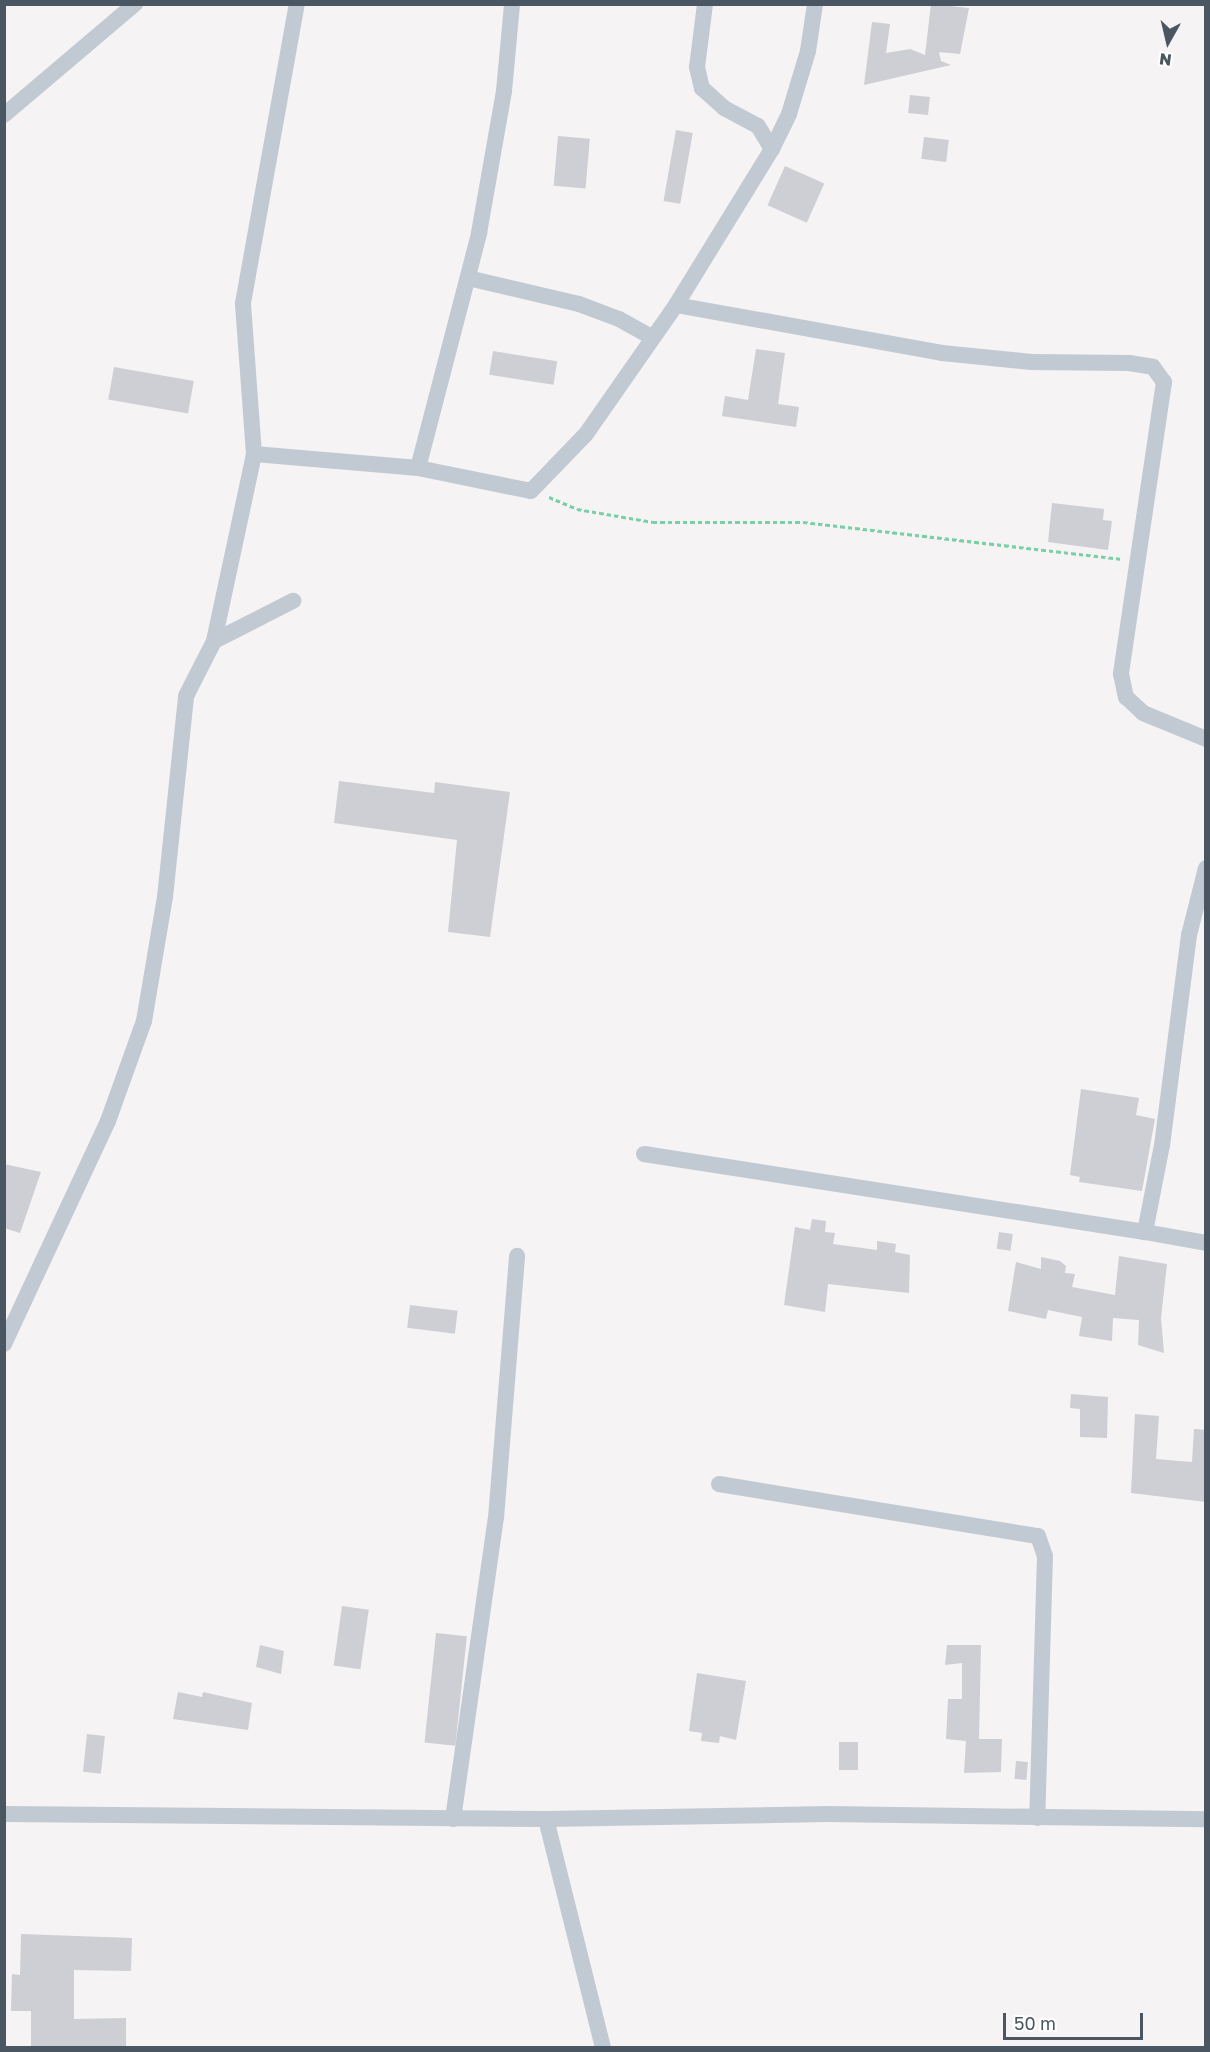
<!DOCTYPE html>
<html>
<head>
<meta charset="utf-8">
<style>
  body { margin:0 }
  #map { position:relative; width:1210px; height:2052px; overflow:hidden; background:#f5f3f3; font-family:"Golos Text",sans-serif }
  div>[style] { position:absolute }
  .building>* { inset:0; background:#cdcfd5; transform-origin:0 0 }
  .path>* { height:3px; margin-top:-1.5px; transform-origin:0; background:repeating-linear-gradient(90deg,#7ad0a6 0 4.5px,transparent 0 7.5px) }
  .street>* { height:16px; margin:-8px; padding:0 8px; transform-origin:8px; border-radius:8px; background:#c1cad2 }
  span { translate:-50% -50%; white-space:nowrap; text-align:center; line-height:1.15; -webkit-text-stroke:5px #fff; paint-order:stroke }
  .frame { position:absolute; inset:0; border:6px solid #4a5661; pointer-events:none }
  .north { position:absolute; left:1138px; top:12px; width:60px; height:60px; -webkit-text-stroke:4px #fff; paint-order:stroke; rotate:188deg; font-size:16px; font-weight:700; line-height:24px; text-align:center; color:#4a5661 }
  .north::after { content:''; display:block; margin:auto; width:21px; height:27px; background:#4a5661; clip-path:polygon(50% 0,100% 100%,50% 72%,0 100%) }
  .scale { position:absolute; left:1003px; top:2013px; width:140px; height:27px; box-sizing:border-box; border:3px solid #4a5661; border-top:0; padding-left:8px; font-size:18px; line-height:21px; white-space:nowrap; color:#4a5661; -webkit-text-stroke:4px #fff; paint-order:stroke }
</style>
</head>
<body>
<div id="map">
  <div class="building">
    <div style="clip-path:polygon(931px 4px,969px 8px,960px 54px,939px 52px,941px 61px,951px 65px,864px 85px,872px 22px,890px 24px,886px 53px,910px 49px,925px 55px)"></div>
    <div style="left:910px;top:95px;width:20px;height:18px;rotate:6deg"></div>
    <div style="left:676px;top:130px;width:17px;height:72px;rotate:10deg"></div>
    <div style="left:558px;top:136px;width:32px;height:50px;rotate:5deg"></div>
    <div style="left:924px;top:137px;width:25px;height:22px;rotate:7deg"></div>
    <div style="left:785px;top:166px;width:43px;height:43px;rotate:24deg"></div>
    <div style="clip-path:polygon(756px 349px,785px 353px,778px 404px,799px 407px,796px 427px,722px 416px,725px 396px,748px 400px)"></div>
    <div style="left:493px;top:351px;width:65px;height:24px;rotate:9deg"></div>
    <div style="left:114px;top:367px;width:81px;height:33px;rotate:10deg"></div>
    <div style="clip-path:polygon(1052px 503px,1104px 509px,1103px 520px,1112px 521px,1108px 550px,1048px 542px)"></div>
    <div style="clip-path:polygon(339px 781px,434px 793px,435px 782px,510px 792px,490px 937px,448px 932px,457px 840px,334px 823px)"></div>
    <div style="clip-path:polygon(1081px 1089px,1139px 1098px,1136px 1115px,1155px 1119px,1142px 1191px,1079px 1182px,1080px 1177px,1070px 1175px)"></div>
    <div style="clip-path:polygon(4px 1164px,41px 1172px,20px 1233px,4px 1228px)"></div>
    <div style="clip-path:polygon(812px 1219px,826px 1221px,825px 1232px,835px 1233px,833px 1244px,877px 1250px,877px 1241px,896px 1244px,895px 1252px,910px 1255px,909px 1293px,828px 1284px,825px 1312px,784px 1305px,795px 1227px,810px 1230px)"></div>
    <div style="left:999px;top:1232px;width:14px;height:17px;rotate:8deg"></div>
    <div style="clip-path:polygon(1119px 1256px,1167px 1264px,1161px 1318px,1164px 1353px,1138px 1345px,1139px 1320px,1113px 1318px,1112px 1341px,1079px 1336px,1082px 1317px,1048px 1310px,1046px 1319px,1008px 1311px,1016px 1262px,1041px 1269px,1041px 1257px,1060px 1261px,1066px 1266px,1065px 1273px,1075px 1274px,1072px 1287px,1115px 1295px)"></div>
    <div style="left:410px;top:1305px;width:48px;height:23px;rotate:7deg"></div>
    <div style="clip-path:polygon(1071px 1394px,1108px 1397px,1107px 1438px,1080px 1437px,1080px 1409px,1070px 1408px)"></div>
    <div style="clip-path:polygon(1135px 1414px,1159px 1416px,1156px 1459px,1192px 1462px,1194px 1429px,1206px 1430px,1206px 1502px,1131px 1493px)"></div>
    <div style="left:342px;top:1606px;width:27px;height:60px;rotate:8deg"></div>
    <div style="left:436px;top:1633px;width:31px;height:110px;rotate:6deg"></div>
    <div style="clip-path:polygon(260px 1645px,284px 1651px,281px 1674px,256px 1667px)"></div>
    <div style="clip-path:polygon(947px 1645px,981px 1645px,979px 1739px,1002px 1739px,1001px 1772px,964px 1773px,966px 1741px,946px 1739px,948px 1699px,962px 1699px,962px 1663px,945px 1665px)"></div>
    <div style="clip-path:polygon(697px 1673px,746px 1681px,736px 1740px,720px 1736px,719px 1743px,701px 1741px,702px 1733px,689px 1731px)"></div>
    <div style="clip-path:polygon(178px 1692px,202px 1697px,203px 1692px,252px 1703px,248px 1730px,173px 1719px)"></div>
    <div style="left:87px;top:1734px;width:18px;height:38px;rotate:6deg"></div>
    <div style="left:839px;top:1742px;width:19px;height:28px"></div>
    <div style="left:1016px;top:1761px;width:12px;height:18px;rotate:5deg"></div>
    <div style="clip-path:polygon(21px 1934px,132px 1938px,131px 1971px,74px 1970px,74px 2019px,126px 2018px,126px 2048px,31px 2048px,31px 2011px,11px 2011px,12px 1974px,20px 1975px)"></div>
  </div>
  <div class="path">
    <div style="left:549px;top:497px;width:30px;rotate:23deg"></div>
    <div style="left:577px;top:509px;width:77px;rotate:9.7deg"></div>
    <div style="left:653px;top:522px;width:150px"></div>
    <div style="left:803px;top:522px;width:321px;rotate:6.6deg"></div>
  </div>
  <div class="street">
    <div style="left:705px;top:4px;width:64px;rotate:97.2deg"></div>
    <div style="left:697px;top:67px;width:22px;rotate:77deg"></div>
    <div style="left:702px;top:88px;width:30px;rotate:42deg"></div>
    <div style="left:724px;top:108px;width:38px;rotate:28deg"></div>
    <div style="left:758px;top:126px;width:27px;rotate:59deg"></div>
    <div style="left:4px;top:115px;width:172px;rotate:-40.3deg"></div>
    <div style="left:468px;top:278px;width:114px;rotate:13.2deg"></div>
    <div style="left:579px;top:304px;width:43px;rotate:20.6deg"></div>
    <div style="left:619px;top:319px;width:37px;rotate:29deg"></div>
    <div style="left:676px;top:305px;width:270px;rotate:10.2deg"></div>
    <div style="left:942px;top:353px;width:90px;rotate:5.7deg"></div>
    <div style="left:1032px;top:362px;width:97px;rotate:0.6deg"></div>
    <div style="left:1129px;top:363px;width:24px;rotate:9deg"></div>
    <div style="left:1153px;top:367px;width:19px;rotate:54deg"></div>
    <div style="left:1164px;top:382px;width:295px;rotate:98.4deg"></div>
    <div style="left:1121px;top:674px;width:24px;rotate:78deg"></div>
    <div style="left:1126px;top:697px;width:23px;rotate:43deg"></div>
    <div style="left:1143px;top:713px;width:68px;rotate:22.4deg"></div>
    <div style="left:254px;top:454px;width:165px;rotate:4.9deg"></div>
    <div style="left:418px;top:468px;width:115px;rotate:11.5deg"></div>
    <div style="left:531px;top:491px;width:79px;rotate:-46deg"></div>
    <div style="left:586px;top:434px;width:157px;rotate:-55.1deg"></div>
    <div style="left:676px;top:305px;width:183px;rotate:-58.4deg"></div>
    <div style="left:772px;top:149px;width:39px;rotate:-64deg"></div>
    <div style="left:789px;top:114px;width:66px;rotate:-73.2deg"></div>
    <div style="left:808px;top:51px;width:48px;rotate:-81.5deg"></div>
    <div style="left:418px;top:468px;width:243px;rotate:-75.4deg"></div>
    <div style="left:479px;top:233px;width:144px;rotate:-80deg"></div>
    <div style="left:504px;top:91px;width:87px;rotate:-84.7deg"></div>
    <div style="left:214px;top:641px;width:89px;rotate:-26.9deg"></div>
    <div style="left:1206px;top:868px;width:69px;rotate:104.2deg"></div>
    <div style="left:1189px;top:935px;width:212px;rotate:97.3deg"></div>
    <div style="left:1162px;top:1145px;width:89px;rotate:101.1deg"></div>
    <div style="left:1145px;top:1232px;width:62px;rotate:10.2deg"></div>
    <div style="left:644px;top:1154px;width:507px;rotate:8.85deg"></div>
    <div style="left:4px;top:1344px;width:246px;rotate:-65deg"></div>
    <div style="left:108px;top:1121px;width:106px;rotate:-70.2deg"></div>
    <div style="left:144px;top:1021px;width:126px;rotate:-80.4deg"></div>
    <div style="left:165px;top:897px;width:202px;rotate:-84deg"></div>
    <div style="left:186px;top:696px;width:62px;rotate:-63deg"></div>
    <div style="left:214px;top:641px;width:191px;rotate:-77.9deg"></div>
    <div style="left:254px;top:454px;width:151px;rotate:-94.2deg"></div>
    <div style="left:243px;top:303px;width:304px;rotate:-79.8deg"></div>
    <div style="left:719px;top:1484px;width:323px;rotate:9.3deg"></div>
    <div style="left:1038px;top:1536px;width:21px;rotate:71deg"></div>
    <div style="left:1045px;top:1556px;width:262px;rotate:91.7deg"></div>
    <div style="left:4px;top:1814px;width:542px;rotate:0.53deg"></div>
    <div style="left:546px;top:1819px;width:282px;rotate:-1deg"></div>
    <div style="left:828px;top:1814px;width:378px;rotate:0.8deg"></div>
    <div style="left:453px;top:1819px;width:304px;rotate:-81.9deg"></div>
    <div style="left:496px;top:1518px;width:263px;rotate:-85.4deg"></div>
    <div style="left:546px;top:1819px;width:236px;rotate:76deg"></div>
  </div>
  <div class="frame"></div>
  <div class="north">N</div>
  <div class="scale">50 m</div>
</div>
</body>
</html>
